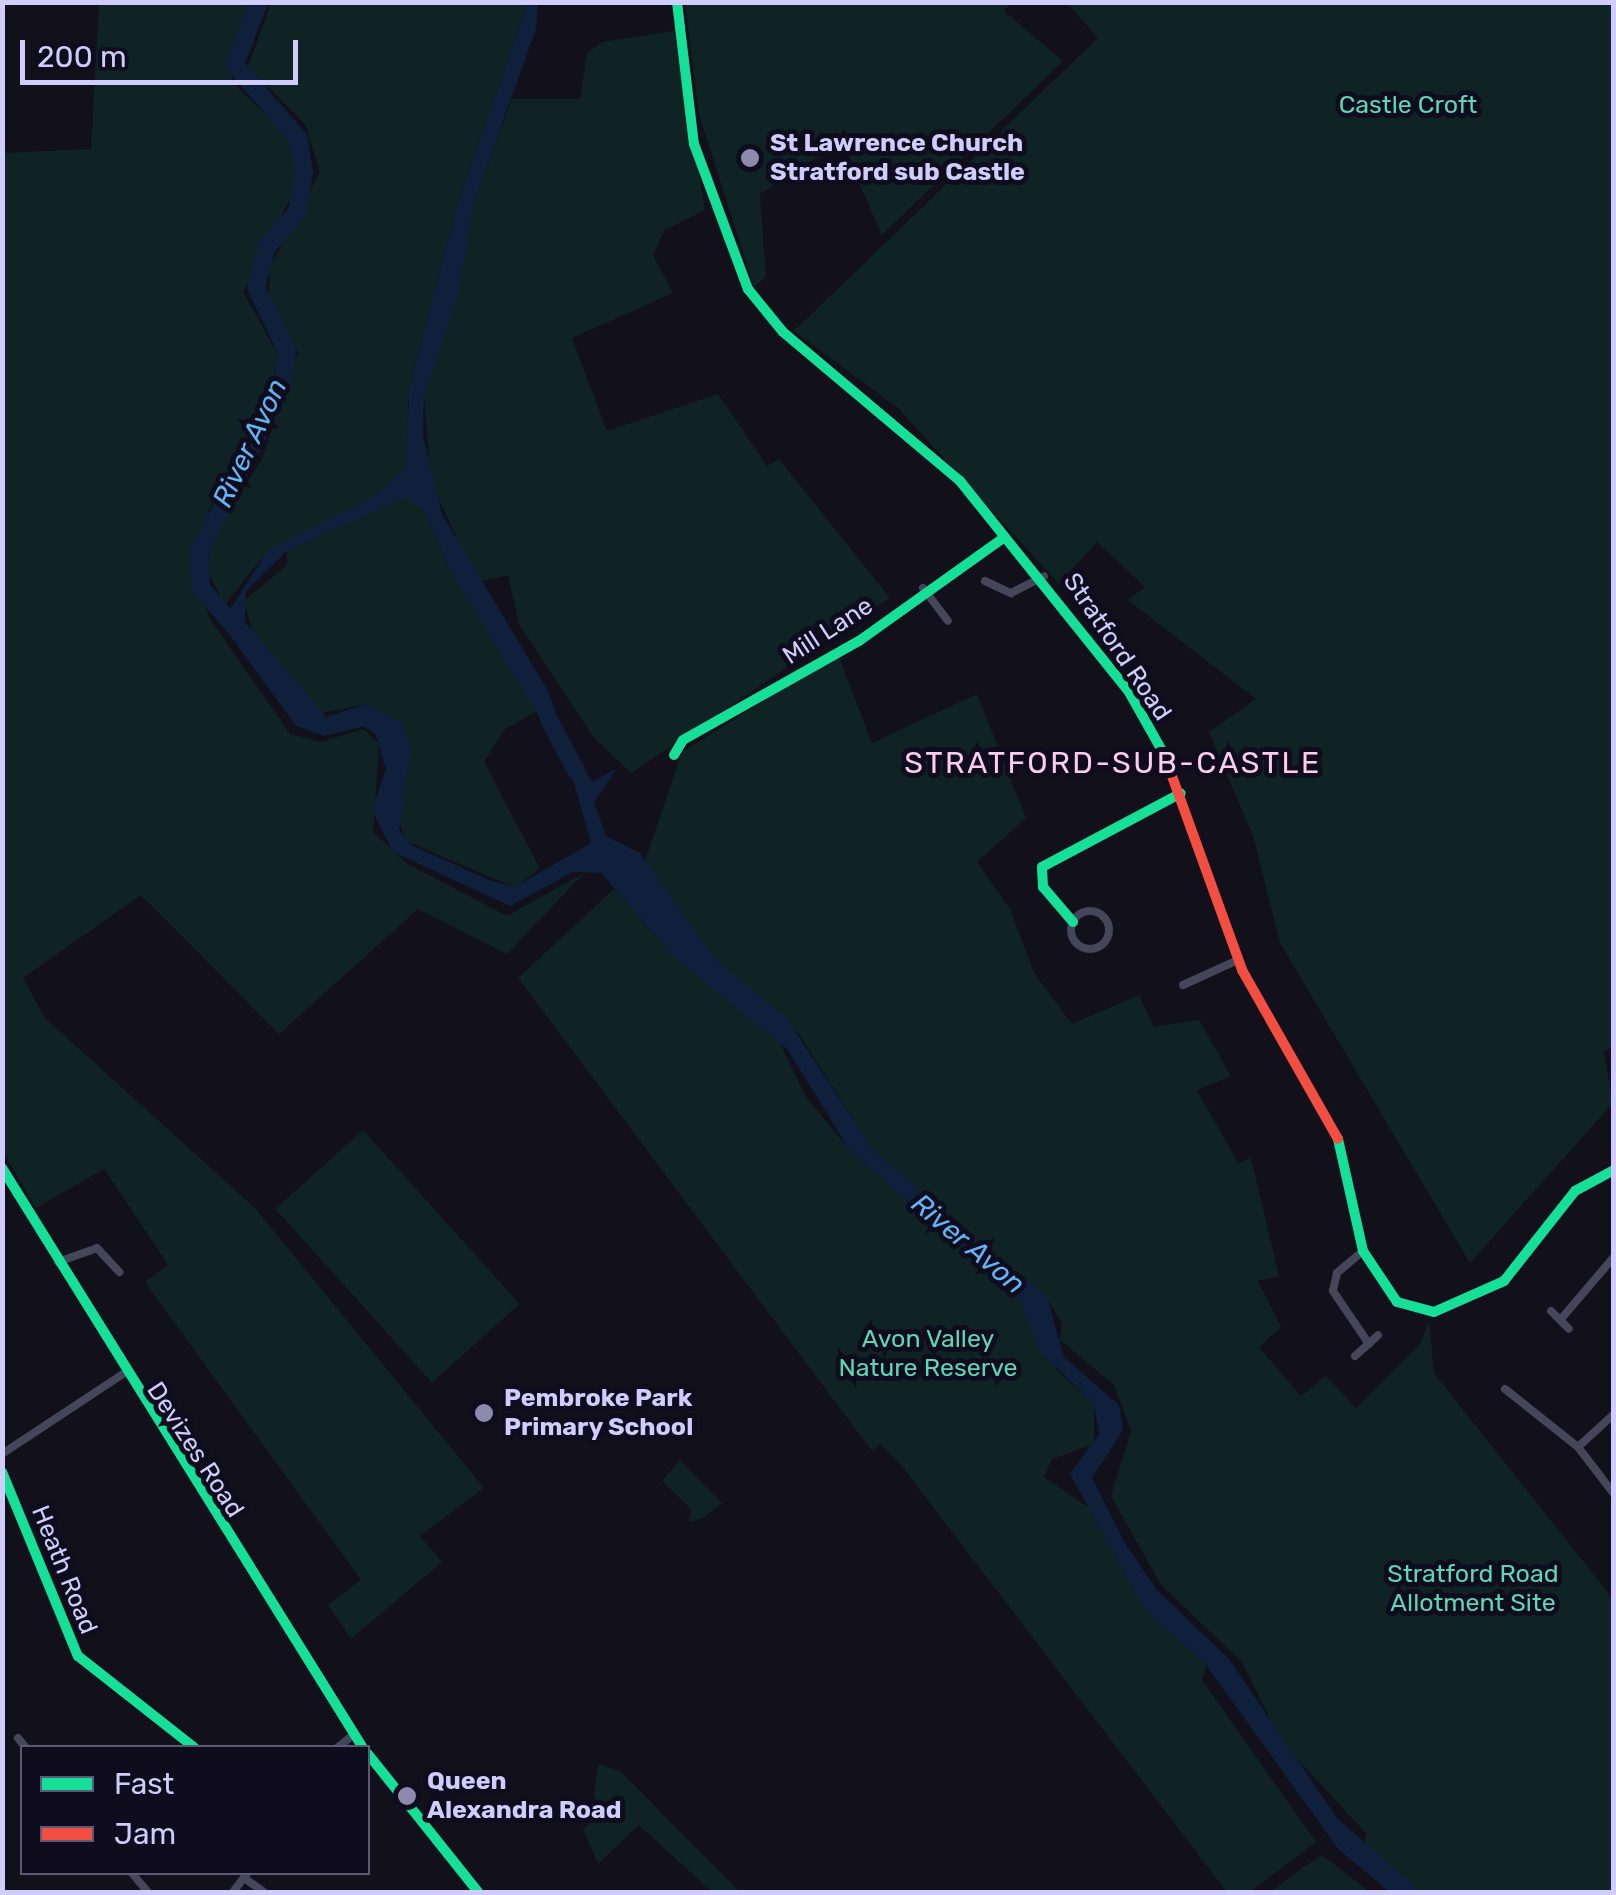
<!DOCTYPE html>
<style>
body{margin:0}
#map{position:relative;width:1616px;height:1895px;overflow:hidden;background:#12101a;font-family:Rubik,sans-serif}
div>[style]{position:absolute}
.green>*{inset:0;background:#102324;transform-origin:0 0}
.water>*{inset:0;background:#0e203c}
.river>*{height:18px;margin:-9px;padding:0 9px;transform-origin:9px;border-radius:9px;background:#0e203c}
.street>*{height:8px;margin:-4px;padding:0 4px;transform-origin:4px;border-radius:4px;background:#46465a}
.street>.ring{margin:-4px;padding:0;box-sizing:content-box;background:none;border:8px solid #46465a;border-radius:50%}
.fast>*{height:10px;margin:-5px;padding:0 5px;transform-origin:5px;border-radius:5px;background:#16e098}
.jam>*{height:10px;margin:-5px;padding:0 5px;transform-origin:5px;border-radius:5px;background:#f24e42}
.dots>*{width:28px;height:28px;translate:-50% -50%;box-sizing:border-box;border:5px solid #0f0d1d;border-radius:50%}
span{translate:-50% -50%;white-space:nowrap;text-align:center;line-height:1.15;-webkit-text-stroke:10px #0f0d1d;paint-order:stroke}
.park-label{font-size:25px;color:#5ed6b5}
.poi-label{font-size:25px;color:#d0ccfc;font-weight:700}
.left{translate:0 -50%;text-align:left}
.street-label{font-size:25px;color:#d0ccfc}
.water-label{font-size:28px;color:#61b4f5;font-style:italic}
.quarter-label{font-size:30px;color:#fcceec;letter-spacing:2.5px}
.frame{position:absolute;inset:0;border:5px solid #d0ccfc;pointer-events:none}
.legend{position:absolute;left:20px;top:1745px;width:350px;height:130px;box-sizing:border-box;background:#0f0d1d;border:2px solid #5c5976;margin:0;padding:12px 18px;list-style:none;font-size:30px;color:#d0ccfc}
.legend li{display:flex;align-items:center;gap:20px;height:50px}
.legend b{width:50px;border:2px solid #5c5976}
.scale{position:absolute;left:20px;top:40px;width:278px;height:45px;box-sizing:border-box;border:5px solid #d0ccfc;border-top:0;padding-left:12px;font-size:30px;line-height:35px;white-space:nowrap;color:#d0ccfc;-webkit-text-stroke:8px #0f0d1d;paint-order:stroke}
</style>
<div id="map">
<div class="green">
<i style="clip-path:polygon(99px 3px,249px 3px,230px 61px,233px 83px,296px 144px,295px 189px,243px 292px,279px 356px,267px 400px,208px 511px,193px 574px,210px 619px,290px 734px,321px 742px,363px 729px,379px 744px,373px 832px,406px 863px,507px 916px,584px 873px,507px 954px,418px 909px,279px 1034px,141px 895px,23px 978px,44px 1017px,255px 1208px,484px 1488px,420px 1536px,442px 1562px,351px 1639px,328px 1605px,361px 1580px,145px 1282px,168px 1265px,104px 1169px,36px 1208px,3px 1152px,3px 153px,91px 149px)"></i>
<i style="clip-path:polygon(271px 3px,528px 3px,459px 199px,409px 390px,406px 467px,372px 498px,268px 550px,225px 605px,208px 572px,211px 542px,262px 459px,298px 352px,268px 311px,270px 267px,320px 172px,305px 124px,248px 67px)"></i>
<i style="clip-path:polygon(685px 3px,1010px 3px,1004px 11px,1063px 61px,882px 235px,841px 142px,760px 194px,766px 277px,754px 287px,699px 114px)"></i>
<i style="clip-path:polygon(1067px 3px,1613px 3px,1614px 1046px,1604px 1052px,1613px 1103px,1470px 1263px,1280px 943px,1253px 836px,1209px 732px,1256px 699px,1128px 600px,1145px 587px,1097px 542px,1059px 584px,898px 408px,794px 331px,1098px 38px)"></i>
<i style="clip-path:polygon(674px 31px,705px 210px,665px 230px,653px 255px,673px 293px,572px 338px,607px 431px,718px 394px,767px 466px,779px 459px,890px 598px,631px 773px,594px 738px,519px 624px,508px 575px,478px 582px,431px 483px,424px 394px,474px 202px,512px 99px,580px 99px,587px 53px,602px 42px)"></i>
<i style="clip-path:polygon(406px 496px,427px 515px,451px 572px,538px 710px,504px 730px,484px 762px,540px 868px,515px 887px,408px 842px,395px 816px,408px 773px,367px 704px,322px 713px,253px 634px,244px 601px,287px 565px,287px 551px)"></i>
<i style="clip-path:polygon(838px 655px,872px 743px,977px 694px,1026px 818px,977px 862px,1010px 909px,1034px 973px,1072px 1024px,1139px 995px,1154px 1027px,1199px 1020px,1231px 1076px,1197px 1090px,1238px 1163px,1251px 1158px,1279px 1276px,1258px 1281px,1281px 1327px,1259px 1347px,1301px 1396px,1326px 1376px,1356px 1408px,1421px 1343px,1429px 1320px,1434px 1373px,1613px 1599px,1613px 1892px,1421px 1892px,1364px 1845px,1366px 1833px,1282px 1743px,1242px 1662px,1161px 1585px,1111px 1496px,1131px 1431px,1114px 1385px,1060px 1340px,1062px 1323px,1046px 1297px,873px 1150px,799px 1034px,714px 958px,644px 864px,682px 752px)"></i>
<i style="clip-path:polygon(614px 889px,672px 955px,779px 1041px,806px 1097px,848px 1148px,1022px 1302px,1058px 1371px,1094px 1404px,1094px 1444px,1052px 1459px,1044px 1477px,1088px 1507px,1145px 1610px,1206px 1665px,1202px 1680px,1316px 1842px,1250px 1892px,1227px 1892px,901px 1465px,880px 1444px,872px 1451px,518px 978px)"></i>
<i style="left:363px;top:1130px;width:234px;height:118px;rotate:48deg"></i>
<i style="clip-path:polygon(680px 1460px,722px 1503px,704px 1518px,689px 1522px,691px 1509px,662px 1481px)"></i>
<i style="clip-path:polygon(598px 1764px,620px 1771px,740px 1892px,712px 1892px,639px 1825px,598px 1864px,583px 1829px,605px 1812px,594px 1796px)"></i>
<i style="clip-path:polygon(1322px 1855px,1370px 1892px,1271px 1892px,1302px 1868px)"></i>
</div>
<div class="water">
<i style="clip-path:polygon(528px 3px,538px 3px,536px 29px,474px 202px,457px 298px,424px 394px,423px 436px,442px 514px,548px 691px,564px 738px,543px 723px,451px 572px,427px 515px,406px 497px,287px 551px,246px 591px,245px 622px,326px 717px,366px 704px,402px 723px,411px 751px,399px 830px,413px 846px,489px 880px,515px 887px,591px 843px,566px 754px,574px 750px,592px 782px,617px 768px,594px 803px,606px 836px,640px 853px,714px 958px,788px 1020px,873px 1150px,1047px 1297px,1064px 1357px,1119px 1405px,1123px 1430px,1092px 1478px,1125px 1543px,1156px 1589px,1229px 1659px,1337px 1818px,1421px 1892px,1390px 1892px,1339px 1850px,1206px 1665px,1145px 1610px,1070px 1474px,1099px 1434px,1094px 1404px,1038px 1349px,1022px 1302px,848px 1148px,788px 1050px,672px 955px,601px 873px,573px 872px,510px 906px,393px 852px,372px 810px,386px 769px,376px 735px,364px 726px,325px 736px,296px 726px,221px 623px,268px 550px,372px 498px,406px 467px,409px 390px,459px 199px)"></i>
</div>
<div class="river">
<i style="left:237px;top:630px;width:55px;rotate:-130.6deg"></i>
<i style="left:201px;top:588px;width:38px;rotate:-92deg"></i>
<i style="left:200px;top:550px;width:182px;rotate:-63.2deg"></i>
<i style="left:282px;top:388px;width:37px;rotate:-82deg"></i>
<i style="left:287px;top:351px;width:70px;rotate:-116.2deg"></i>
<i style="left:256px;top:288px;width:42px;rotate:-75deg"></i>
<i style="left:267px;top:247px;width:46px;rotate:-49.4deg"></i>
<i style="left:297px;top:212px;width:41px;rotate:-80.1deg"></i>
<i style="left:304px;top:172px;width:33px;rotate:-99deg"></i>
<i style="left:299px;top:139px;width:98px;rotate:-130.9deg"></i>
<i style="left:235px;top:65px;width:67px;rotate:-69.1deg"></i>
<i style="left:549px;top:720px;width:59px;rotate:61.7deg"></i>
</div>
<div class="street">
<i style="left:985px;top:581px;width:29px;rotate:25deg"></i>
<i style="left:1011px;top:593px;width:37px;rotate:-27deg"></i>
<i style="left:923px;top:588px;width:41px;rotate:52.9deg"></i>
<i class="ring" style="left:1071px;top:911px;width:30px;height:30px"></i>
<i style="left:1183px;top:985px;width:60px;rotate:-24.4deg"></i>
<i style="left:1363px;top:1251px;width:34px;rotate:140deg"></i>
<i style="left:1337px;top:1273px;width:18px;rotate:103deg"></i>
<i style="left:1333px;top:1291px;width:64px;rotate:55.8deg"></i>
<i style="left:58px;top:1262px;width:41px;rotate:-19.7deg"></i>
<i style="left:97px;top:1248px;width:33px;rotate:47deg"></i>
<i style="left:1551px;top:1311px;width:25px;rotate:45deg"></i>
<i style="left:1561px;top:1319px;width:82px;rotate:-49.5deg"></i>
<i style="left:1355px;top:1356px;width:31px;rotate:-42deg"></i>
<i style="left:1505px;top:1389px;width:93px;rotate:38.5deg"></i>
<i style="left:1578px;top:1447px;width:59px;rotate:52.5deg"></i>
<i style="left:1578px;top:1447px;width:49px;rotate:-42.5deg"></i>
<i style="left:2px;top:1454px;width:145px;rotate:-33.5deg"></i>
<i style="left:18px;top:1738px;width:13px;rotate:51deg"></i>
<i style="left:337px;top:1748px;width:22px;rotate:-39deg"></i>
<i style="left:131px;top:1872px;width:26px;rotate:50deg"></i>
<i style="left:244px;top:1878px;width:24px;rotate:35deg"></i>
<i style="left:233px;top:1892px;width:25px;rotate:-53deg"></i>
</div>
<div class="fast">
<i style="left:677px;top:2px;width:143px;rotate:83.2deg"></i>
<i style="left:694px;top:144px;width:155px;rotate:69.6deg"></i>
<i style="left:748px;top:289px;width:55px;rotate:50.9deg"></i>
<i style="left:783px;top:332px;width:231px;rotate:40.1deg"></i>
<i style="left:960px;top:481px;width:270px;rotate:51.3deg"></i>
<i style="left:1129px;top:692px;width:71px;rotate:60.6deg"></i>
<i style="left:674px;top:755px;width:17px;rotate:-59deg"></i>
<i style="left:683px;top:740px;width:202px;rotate:-29.4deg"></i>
<i style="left:859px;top:641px;width:179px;rotate:-35.5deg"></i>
<i style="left:1073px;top:922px;width:46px;rotate:-130.6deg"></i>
<i style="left:1043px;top:887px;width:20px;rotate:-93deg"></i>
<i style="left:1042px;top:867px;width:157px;rotate:-28deg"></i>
<i style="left:1338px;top:1139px;width:115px;rotate:77.4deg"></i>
<i style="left:1363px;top:1251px;width:61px;rotate:56.3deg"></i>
<i style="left:1397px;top:1302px;width:38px;rotate:15deg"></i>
<i style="left:1434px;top:1312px;width:77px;rotate:-23.9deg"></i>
<i style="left:1504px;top:1281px;width:115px;rotate:-51.7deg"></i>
<i style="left:1575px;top:1191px;width:44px;rotate:-28.3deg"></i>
<i style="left:2px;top:1168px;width:683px;rotate:58.1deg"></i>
<i style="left:2px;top:1472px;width:199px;rotate:67.6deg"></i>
<i style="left:78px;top:1656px;width:149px;rotate:38.2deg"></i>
<i style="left:368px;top:1754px;width:176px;rotate:51.4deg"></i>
</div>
<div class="jam">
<i style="left:1164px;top:754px;width:230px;rotate:70.1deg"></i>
<i style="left:1242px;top:970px;width:194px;rotate:60.4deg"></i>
</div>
<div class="dots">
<i style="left:750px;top:158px;background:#8e8aad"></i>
<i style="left:484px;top:1413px;background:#8e8aad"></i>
<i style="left:407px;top:1796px;background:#8e8aad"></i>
</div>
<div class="park-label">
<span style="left:1408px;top:105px">Castle Croft</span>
<span style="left:928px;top:1354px">Avon Valley<br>Nature Reserve</span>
<span style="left:1473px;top:1589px">Stratford Road<br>Allotment Site</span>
</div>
<div class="poi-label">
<span class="left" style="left:770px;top:158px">St Lawrence Church<br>Stratford sub Castle</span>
<span class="left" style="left:504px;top:1413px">Pembroke Park<br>Primary School</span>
<span class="left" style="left:427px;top:1796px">Queen<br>Alexandra Road</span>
</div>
<div class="street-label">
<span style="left:828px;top:631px;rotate:-33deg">Mill Lane</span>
<span style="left:1117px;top:647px;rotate:56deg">Stratford Road</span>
<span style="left:195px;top:1450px;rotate:57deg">Devizes Road</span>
<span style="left:64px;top:1570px;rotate:68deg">Heath Road</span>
</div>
<div class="water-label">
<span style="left:250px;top:443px;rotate:-65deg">River Avon</span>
<span style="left:968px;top:1244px;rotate:40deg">River Avon</span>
</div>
<div class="quarter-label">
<span style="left:1113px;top:763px">STRATFORD-SUB-CASTLE</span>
</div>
<div class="frame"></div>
<ul class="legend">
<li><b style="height:12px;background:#16e098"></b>Fast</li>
<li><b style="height:12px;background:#f24e42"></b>Jam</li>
</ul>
<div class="scale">200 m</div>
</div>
